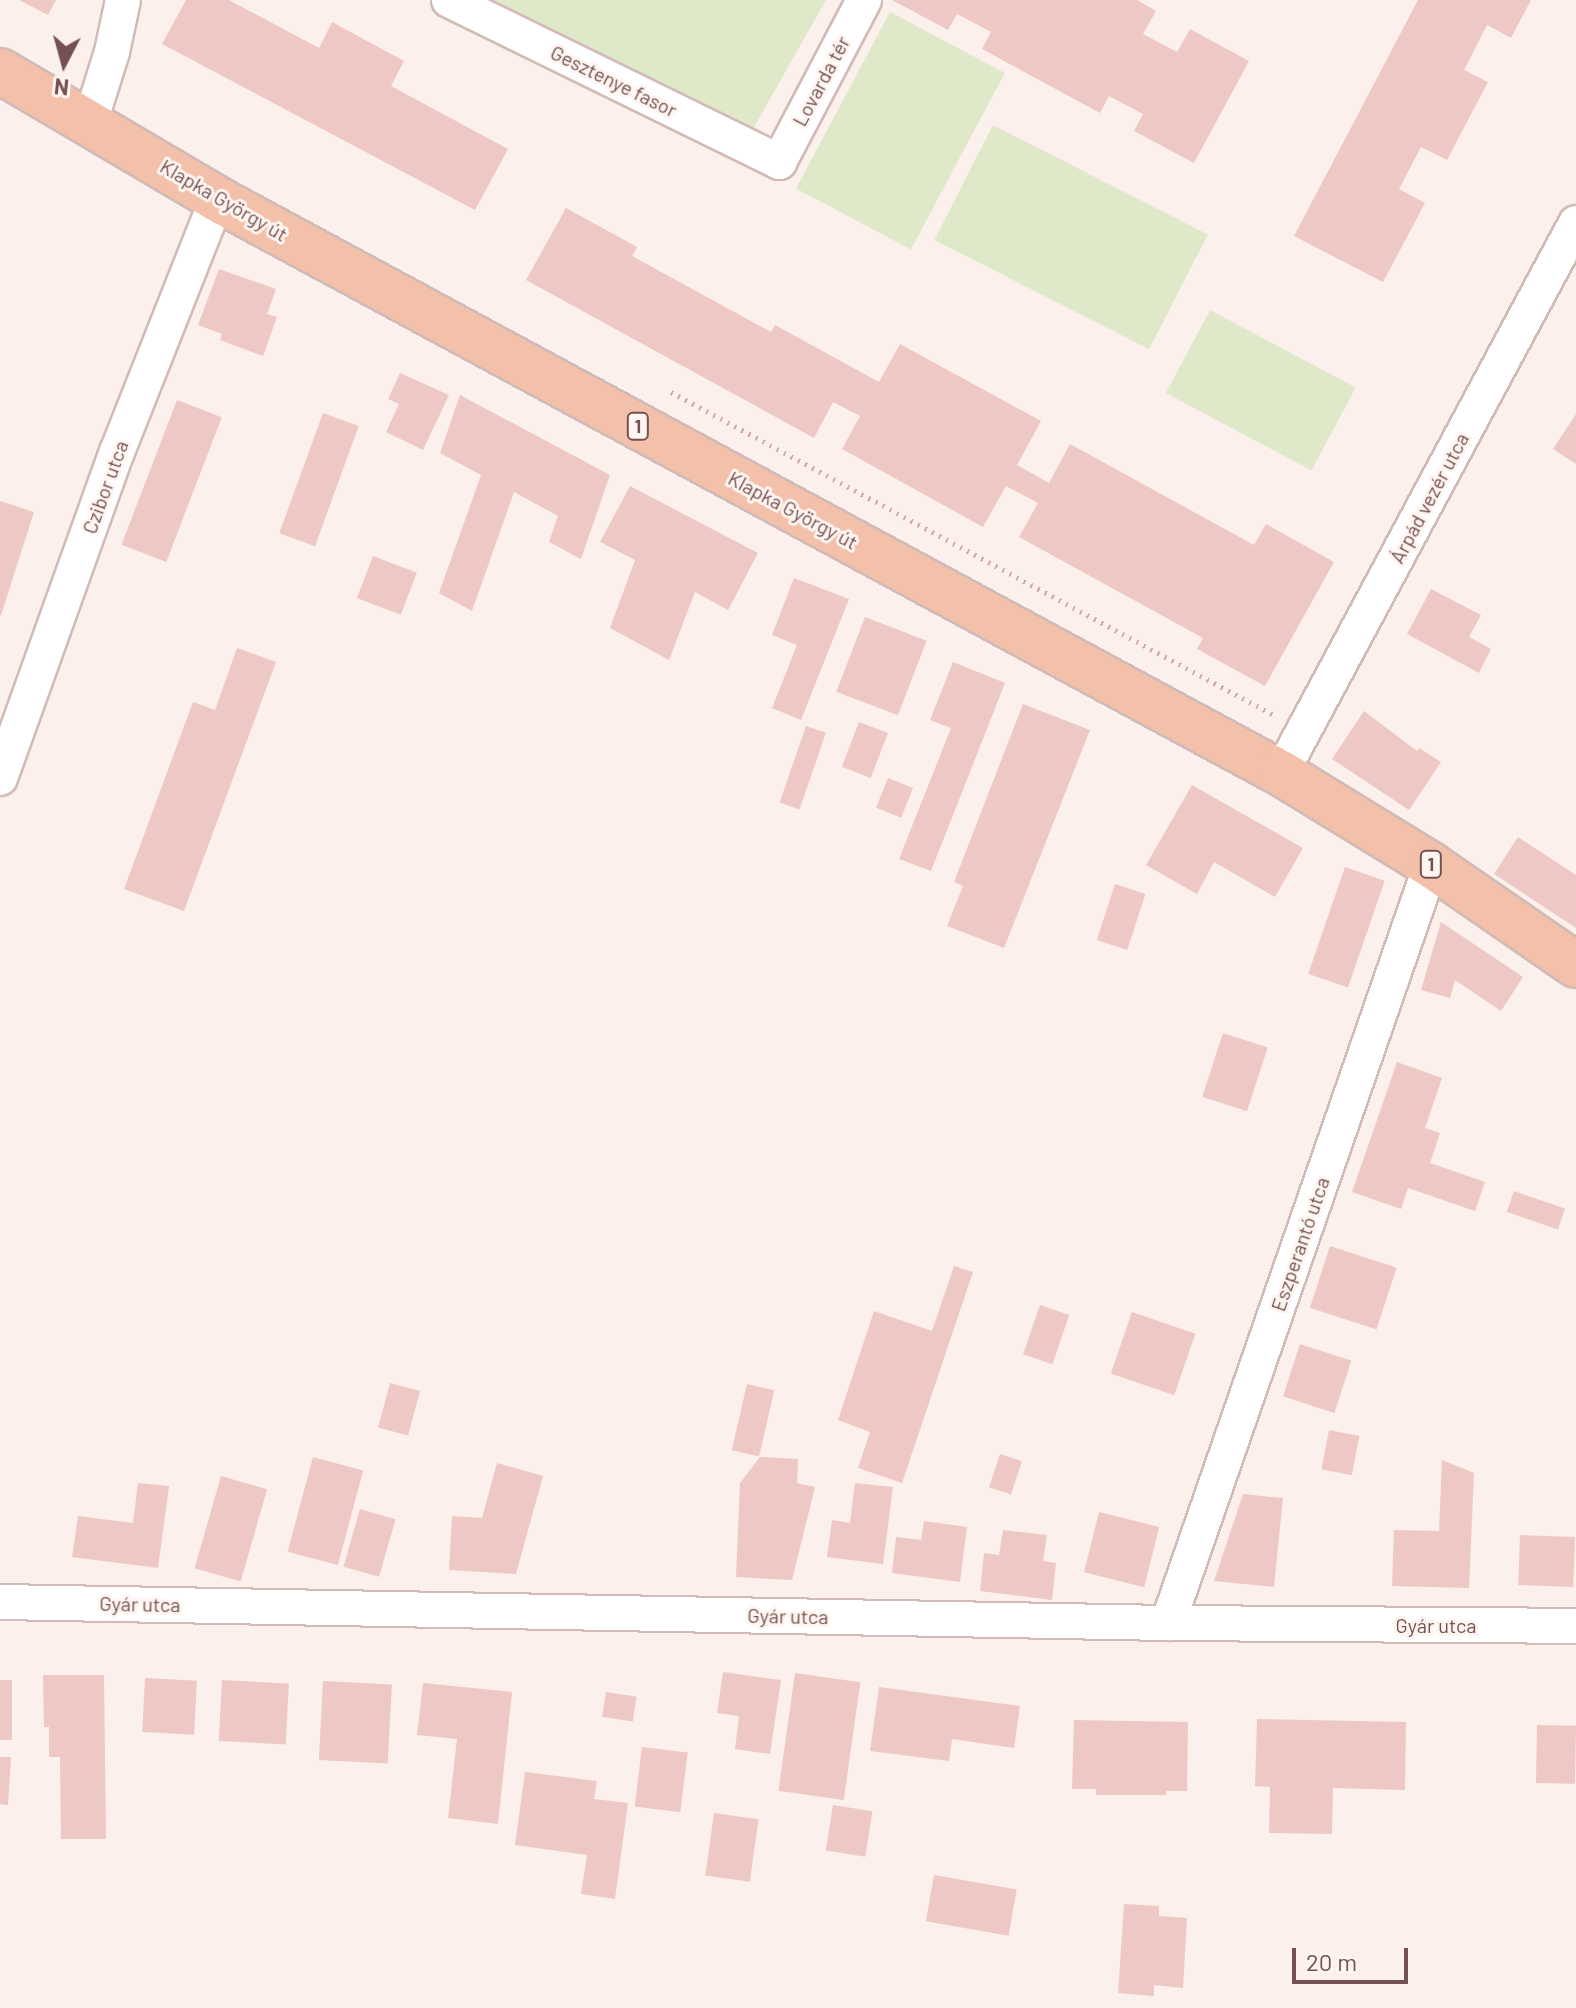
<!DOCTYPE html>
<meta charset="utf-8">
<style>
body{margin:0}
#map{position:relative;width:1576px;height:2008px;overflow:hidden;background:#fbf0eb;font-family:Barlow,sans-serif}
div>[style]{position:absolute}
.green>*{inset:0;background:#e0e8ca;transform-origin:0 0}
.building>*{inset:0;background:#eec8c5;transform-origin:0 0}
.path>*{height:5px;margin-top:-2.5px;transform-origin:0;background:repeating-linear-gradient(90deg,#d3aaa8 0 2px,transparent 0 8px)}
.roads{filter:drop-shadow(2px 0 #d2bab6) drop-shadow(-2px 0 #d2bab6) drop-shadow(0 2px #d2bab6) drop-shadow(0 -2px #d2bab6)}
.minor>*{height:34px;margin:-17px;padding:0 17px;transform-origin:17px;border-radius:17px;background:#fff}
.primary>*{height:44px;margin:-22px;padding:0 22px;transform-origin:22px;border-radius:22px;background:#f3c0aa}
span{translate:-50% -50%;white-space:nowrap;text-align:center;line-height:1.15;-webkit-text-stroke:6px #fef5f1;paint-order:stroke}
.shield-label span{padding:2px 6px;background:#fef5f1;border:2px solid;border-radius:6px;-webkit-text-stroke-width:0}
.shield-label{font-size:18px;color:#745150;font-weight:700}
.street-label{font-size:20px;color:#745150}
.north{position:absolute;left:24px;top:24px;width:80px;height:80px;-webkit-text-stroke:6px #fef5f1;paint-order:stroke;rotate:186deg;font-size:22px;font-weight:700;line-height:32px;text-align:center;color:#745150}
.north::after{content:'';display:block;margin:auto;width:28px;height:36px;background:#745150;clip-path:polygon(50% 0,100% 100%,50% 72%,0 100%)}
.scale{position:absolute;left:1292px;top:1948px;width:116px;height:36px;box-sizing:border-box;border:4px solid #745150;border-top:0;padding-left:10px;font-size:24px;line-height:28px;white-space:nowrap;color:#745150;-webkit-text-stroke:6px #fef5f1;paint-order:stroke}
</style>
<div id="map">
<div class="green">
<i style="clip-path:polygon(494px 0,826px 0,753px 129px)"></i>
<i style="left:890px;top:12px;width:130px;height:200px;rotate:28deg"></i>
<i style="left:993px;top:125px;width:241px;height:129px;rotate:27deg"></i>
<i style="left:1210px;top:310px;width:165px;height:94px;rotate:28deg"></i>
</div>
<div class="building">
<i style="clip-path:polygon(19px 0,56px 0,48px 15px)"></i>
<i style="clip-path:polygon(186px 0,229px 0,319px 48px,332px 22px,404px 61px,391px 86px,508px 149px,475px 210px,162px 44px)"></i>
<i style="clip-path:polygon(892px 0,1137px 0,1156px 11px,1143px 34px,1177px 52px,1190px 29px,1249px 61px,1194px 163px,1134px 131px,1143px 114px,1109px 96px,1100px 113px,982px 49px,991px 32px,957px 14px,948px 30px)"></i>
<i style="clip-path:polygon(1418px 0,1531px 0,1511px 38px,1487px 25px,1464px 70px,1488px 82px,1447px 160px,1421px 147px,1399px 189px,1425px 203px,1383px 282px,1294px 236px)"></i>
<i style="clip-path:polygon(566px 208px,637px 247px,632px 256px,771px 332px,775px 325px,879px 382px,900px 344px,1041px 421px,1017px 465px,1049px 483px,1070px 444px,1254px 545px,1266px 524px,1334px 562px,1265px 686px,1197px 649px,1203px 638px,1019px 537px,1038px 503px,1006px 486px,983px 527px,842px 449px,860px 416px,833px 402px,814px 438px,526px 280px)"></i>
<i style="clip-path:polygon(219px 269px,276px 289px,267px 314px,277px 317px,263px 356px,220px 340px,222px 334px,198px 325px)"></i>
<i style="clip-path:polygon(400px 373px,449px 395px,423px 450px,386px 432px,399px 404px,388px 399px)"></i>
<i style="clip-path:polygon(460px 395px,610px 475px,581px 559px,549px 542px,558px 516px,514px 492px,472px 611px,439px 593px,481px 475px,440px 453px)"></i>
<i style="left:177px;top:400px;width:48px;height:155px;rotate:21deg"></i>
<i style="left:323px;top:413px;width:38px;height:128px;rotate:20deg"></i>
<i style="clip-path:polygon(1576px 414px,1576px 464px,1553px 449px)"></i>
<i style="clip-path:polygon(630px 486px,758px 553px,728px 610px,695px 592px,669px 660px,610px 628px,635px 560px,600px 542px)"></i>
<i style="clip-path:polygon(0 501px,34px 512px,1px 615px,0 615px)"></i>
<i style="left:373px;top:556px;width:47px;height:45px;rotate:21deg"></i>
<i style="clip-path:polygon(794px 578px,849px 599px,801px 720px,772px 708px,797px 645px,772px 635px)"></i>
<i style="clip-path:polygon(1431px 589px,1481px 615px,1469px 637px,1491px 649px,1479px 673px,1407px 634px)"></i>
<i style="left:865px;top:617px;width:66px;height:80px;rotate:21deg"></i>
<i style="clip-path:polygon(237px 648px,276px 662px,184px 911px,124px 889px,193px 702px,215px 710px)"></i>
<i style="clip-path:polygon(953px 662px,1005px 683px,931px 871px,899px 859px,951px 728px,930px 720px)"></i>
<i style="clip-path:polygon(1023px 704px,1090px 730px,1004px 948px,947px 926px,963px 886px,954px 882px)"></i>
<i style="clip-path:polygon(1364px 711px,1417px 751px,1419px 748px,1441px 762px,1409px 810px,1332px 759px)"></i>
<i style="left:859px;top:722px;width:31px;height:48px;rotate:21deg"></i>
<i style="left:806px;top:726px;width:21px;height:81px;rotate:19deg"></i>
<i style="left:888px;top:778px;width:27px;height:32px;rotate:22deg"></i>
<i style="clip-path:polygon(1192px 785px,1303px 848px,1275px 897px,1214px 862px,1197px 894px,1146px 865px)"></i>
<i style="clip-path:polygon(1518px 837px,1576px 875px,1576px 928px,1494px 874px)"></i>
<i style="left:1345px;top:867px;width:42px;height:113px;rotate:19deg"></i>
<i style="left:1115px;top:884px;width:32px;height:59px;rotate:18deg"></i>
<i style="clip-path:polygon(1441px 922px,1523px 977px,1501px 1011px,1455px 980px,1450px 998px,1421px 990px)"></i>
<i style="left:1223px;top:1033px;width:47px;height:67px;rotate:18deg"></i>
<i style="clip-path:polygon(1397px 1062px,1442px 1078px,1425px 1128px,1440px 1133px,1430px 1163px,1485px 1182px,1475px 1211px,1408px 1188px,1401px 1209px,1352px 1192px)"></i>
<i style="left:1514px;top:1191px;width:54px;height:22px;rotate:19deg"></i>
<i style="left:1330px;top:1246px;width:70px;height:65px;rotate:18deg"></i>
<i style="clip-path:polygon(954px 1266px,973px 1272px,902px 1483px,858px 1468px,870px 1432px,838px 1420px,874px 1311px,932px 1331px)"></i>
<i style="left:1040px;top:1305px;width:31px;height:52px;rotate:19deg"></i>
<i style="left:1132px;top:1312px;width:67px;height:65px;rotate:19deg"></i>
<i style="left:1300px;top:1344px;width:54px;height:55px;rotate:18deg"></i>
<i style="left:390px;top:1383px;width:31px;height:46px;rotate:15deg"></i>
<i style="left:747px;top:1384px;width:28px;height:68px;rotate:13deg"></i>
<i style="left:1329px;top:1430px;width:31px;height:40px;rotate:11deg"></i>
<i style="left:1000px;top:1454px;width:23px;height:35px;rotate:18deg"></i>
<i style="left:313px;top:1457px;width:52px;height:98px;rotate:15deg"></i>
<i style="clip-path:polygon(760px 1457px,798px 1459px,797px 1483px,815px 1487px,792px 1580px,736px 1577px,740px 1483px)"></i>
<i style="clip-path:polygon(1442px 1460px,1474px 1473px,1469px 1588px,1392px 1586px,1394px 1530px,1439px 1531px)"></i>
<i style="clip-path:polygon(497px 1463px,543px 1476px,516px 1574px,449px 1570px,452px 1516px,482px 1518px)"></i>
<i style="left:221px;top:1476px;width:48px;height:96px;rotate:16deg"></i>
<i style="clip-path:polygon(138px 1483px,169px 1486px,158px 1568px,72px 1557px,78px 1516px,133px 1523px)"></i>
<i style="clip-path:polygon(855px 1483px,893px 1487px,883px 1564px,827px 1557px,832px 1520px,850px 1523px)"></i>
<i style="clip-path:polygon(1243px 1494px,1283px 1498px,1274px 1587px,1214px 1581px)"></i>
<i style="left:360px;top:1509px;width:37px;height:60px;rotate:16deg"></i>
<i style="left:1099px;top:1512px;width:62px;height:62px;rotate:14deg"></i>
<i style="clip-path:polygon(924px 1521px,967px 1527px,960px 1582px,892px 1573px,896px 1537px,921px 1540px)"></i>
<i style="clip-path:polygon(1003px 1530px,1047px 1535px,1043px 1561px,1056px 1563px,1052px 1600px,980px 1591px,984px 1553px,999px 1555px)"></i>
<i style="left:1520px;top:1535px;width:55px;height:50px;rotate:2deg"></i>
<i style="clip-path:polygon(723px 1672px,781px 1680px,770px 1754px,735px 1749px,739px 1716px,717px 1713px)"></i>
<i style="left:795px;top:1673px;width:66px;height:119px;rotate:8deg"></i>
<i style="clip-path:polygon(43px 1675px,104px 1675px,106px 1839px,61px 1839px,60px 1757px,49px 1757px,49px 1727px,44px 1727px)"></i>
<i style="left:145px;top:1678px;width:52px;height:54px;rotate:3deg"></i>
<i style="left:0;top:1680px;width:12px;height:60px"></i>
<i style="left:222px;top:1680px;width:67px;height:61px;rotate:3deg"></i>
<i style="left:323px;top:1681px;width:69px;height:79px;rotate:3deg"></i>
<i style="clip-path:polygon(423px 1683px,512px 1692px,498px 1824px,448px 1818px,457px 1739px,417px 1735px)"></i>
<i style="clip-path:polygon(879px 1687px,1020px 1706px,1014px 1748px,952px 1739px,949px 1761px,870px 1751px)"></i>
<i style="left:606px;top:1692px;width:31px;height:25px;rotate:9deg"></i>
<i style="clip-path:polygon(1257px 1719px,1406px 1722px,1405px 1790px,1333px 1788px,1332px 1834px,1269px 1833px,1270px 1787px,1255px 1786px)"></i>
<i style="clip-path:polygon(1074px 1720px,1188px 1722px,1187px 1791px,1166px 1791px,1166px 1795px,1096px 1795px,1096px 1789px,1072px 1789px)"></i>
<i style="left:1537px;top:1725px;width:39px;height:58px;rotate:1deg"></i>
<i style="left:642px;top:1747px;width:46px;height:60px;rotate:7deg"></i>
<i style="clip-path:polygon(0 1757px,11px 1757px,8px 1805px,0 1804px)"></i>
<i style="clip-path:polygon(525px 1772px,597px 1781px,594px 1799px,628px 1803px,615px 1899px,581px 1894px,587px 1855px,515px 1845px)"></i>
<i style="left:833px;top:1805px;width:40px;height:46px;rotate:9deg"></i>
<i style="left:714px;top:1813px;width:45px;height:63px;rotate:8deg"></i>
<i style="left:934px;top:1875px;width:84px;height:47px;rotate:10deg"></i>
<i style="clip-path:polygon(1124px 1904px,1159px 1906px,1159px 1916px,1187px 1918px,1183px 1988px,1154px 1985px,1154px 1996px,1118px 1993px)"></i>
</div>
<div class="path">
<i style="left:671px;top:392px;width:682px;rotate:28.18deg"></i>
</div>
<div class="roads">
<div class="minor">
<i style="left:449px;top:0;width:368px;rotate:26.1deg"></i>
<i style="left:779px;top:162px;width:183px;rotate:-62.3deg"></i>
<i style="left:90px;top:122px;width:73px;rotate:-72.6deg"></i>
<i style="left:112px;top:52px;width:53px;rotate:-78.1deg"></i>
<i style="left:1281px;top:773px;width:624px;rotate:-61.79deg"></i>
<i style="left:0;top:778px;width:346px;rotate:-70.3deg"></i>
<i style="left:117px;top:452px;width:272px;rotate:-68.4deg"></i>
<i style="left:0;top:1602px;width:1168px;rotate:1.03deg"></i>
<i style="left:1168px;top:1623px;width:408px;rotate:0.4deg"></i>
<i style="left:1168px;top:1623px;width:802px;rotate:-70.86deg"></i>
</div>
<div class="primary">
<i style="left:0;top:71px;width:252px;rotate:30.5deg"></i>
<i style="left:217px;top:199px;width:1209px;rotate:28.35deg"></i>
<i style="left:1281px;top:773px;width:176px;rotate:31.5deg"></i>
<i style="left:1431px;top:865px;width:176px;rotate:34.6deg"></i>
</div>
</div>
<div class="shield-label">
<span style="left:638px;top:426px">1</span>
<span style="left:1431px;top:864px">1</span>
</div>
<div class="street-label">
<span style="left:614px;top:81px;rotate:26deg">Gesztenye fasor</span>
<span style="left:821px;top:81px;rotate:-62deg">Lovarda tér</span>
<span style="left:224px;top:200px;rotate:30deg">Klapka György út</span>
<span style="left:105px;top:487px;rotate:-70deg">Czibor utca</span>
<span style="left:1429px;top:498px;rotate:-62deg">Árpád vezér utca</span>
<span style="left:793px;top:510px;rotate:28deg">Klapka György út</span>
<span style="left:1300px;top:1244px;rotate:-71deg">Eszperantó utca</span>
<span style="left:140px;top:1604px;rotate:1deg">Gyár utca</span>
<span style="left:788px;top:1616px;rotate:1deg">Gyár utca</span>
<span style="left:1436px;top:1625px">Gyár utca</span>
</div>
<div class="north">N</div>
<div class="scale">20 m</div>
</div>
